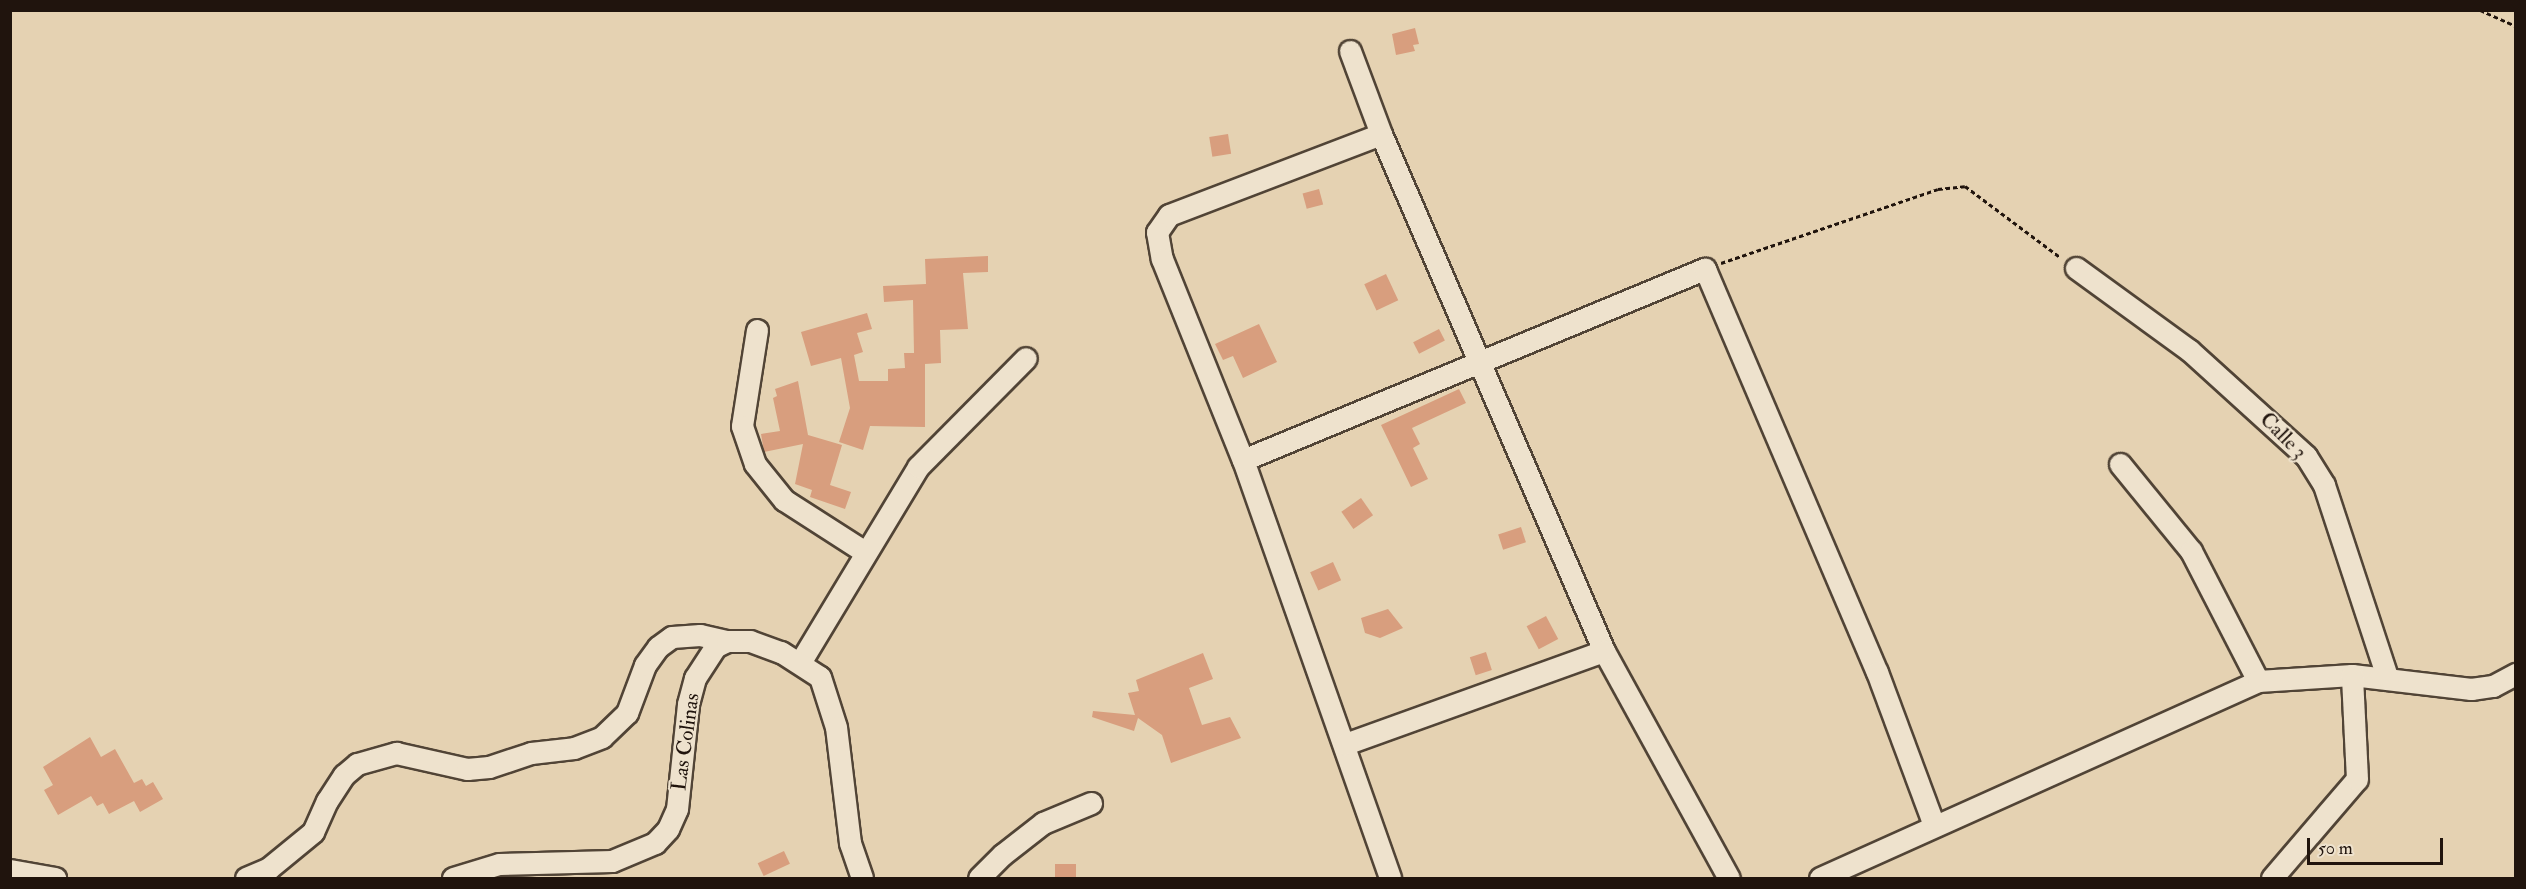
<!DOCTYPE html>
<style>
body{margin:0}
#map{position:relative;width:2526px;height:889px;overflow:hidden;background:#e5d2b2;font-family:"IM FELL Double Pica",serif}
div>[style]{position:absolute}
.building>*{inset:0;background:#d89e7e;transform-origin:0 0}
.path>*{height:3px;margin-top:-1.5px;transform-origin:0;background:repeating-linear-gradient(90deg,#20140d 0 4.5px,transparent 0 7.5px)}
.roads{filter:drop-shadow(2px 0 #514436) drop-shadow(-2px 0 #514436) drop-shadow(0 2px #514436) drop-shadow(0 -2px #514436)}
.minor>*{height:21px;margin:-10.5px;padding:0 10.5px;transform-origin:10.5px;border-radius:10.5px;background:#eee2cd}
span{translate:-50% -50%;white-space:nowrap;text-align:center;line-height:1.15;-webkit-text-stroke:4.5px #eee2cd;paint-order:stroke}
.street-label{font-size:21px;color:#20140d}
.frame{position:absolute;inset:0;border:12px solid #20140d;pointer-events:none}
.scale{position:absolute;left:2307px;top:838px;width:136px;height:27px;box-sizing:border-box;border:3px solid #20140d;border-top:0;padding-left:8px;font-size:18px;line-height:21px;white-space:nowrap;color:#20140d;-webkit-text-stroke:4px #eee2cd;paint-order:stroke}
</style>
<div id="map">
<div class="building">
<i style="clip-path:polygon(1415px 28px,1419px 44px,1413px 45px,1415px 51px,1396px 55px,1392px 34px)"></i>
<i style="left:1228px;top:134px;width:20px;height:19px;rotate:81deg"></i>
<i style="left:1319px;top:189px;width:16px;height:17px;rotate:75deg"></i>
<i style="clip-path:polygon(988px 256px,988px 272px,963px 273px,968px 329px,940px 330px,941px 363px,925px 364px,925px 427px,870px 426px,863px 450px,839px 442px,850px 408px,841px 358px,811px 366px,801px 332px,867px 313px,872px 329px,857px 333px,863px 352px,854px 355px,859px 381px,888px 381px,888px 369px,905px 368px,904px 353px,914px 353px,913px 300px,884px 302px,883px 286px,926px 284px,925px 259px)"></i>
<i style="left:1386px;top:274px;width:29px;height:24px;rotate:65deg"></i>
<i style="clip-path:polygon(1259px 324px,1277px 362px,1243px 378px,1233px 356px,1223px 360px,1215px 344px)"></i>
<i style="left:1439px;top:329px;width:13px;height:29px;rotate:63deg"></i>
<i style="clip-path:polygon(798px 381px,808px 435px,842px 445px,830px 485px,851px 492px,845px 509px,810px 497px,812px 490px,795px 484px,803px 444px,764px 452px,761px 434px,780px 431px,773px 398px,777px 396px,775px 389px)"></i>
<i style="clip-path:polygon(1459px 389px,1466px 403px,1412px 428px,1420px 444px,1413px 448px,1428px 479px,1411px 487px,1381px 425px)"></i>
<i style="left:1361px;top:498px;width:21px;height:24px;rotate:55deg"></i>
<i style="left:1521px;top:527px;width:16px;height:24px;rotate:72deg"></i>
<i style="left:1333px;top:562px;width:20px;height:25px;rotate:66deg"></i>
<i style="clip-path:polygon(1388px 609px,1403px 628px,1380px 638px,1365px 633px,1361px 618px)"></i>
<i style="left:1546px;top:616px;width:26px;height:22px;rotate:62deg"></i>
<i style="left:1486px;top:652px;width:19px;height:17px;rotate:72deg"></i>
<i style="clip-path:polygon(1203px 653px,1213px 679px,1189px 688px,1202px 725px,1230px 717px,1241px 738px,1171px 763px,1162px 735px,1138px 718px,1134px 731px,1092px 717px,1093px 711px,1135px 715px,1128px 693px,1139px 691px,1136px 680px)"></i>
<i style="clip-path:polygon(90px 737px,101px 757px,115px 749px,134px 783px,142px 779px,146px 786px,153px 782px,163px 799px,140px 812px,134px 801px,109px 814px,103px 803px,97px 806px,91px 796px,58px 815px,44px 790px,53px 785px,43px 767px)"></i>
<i style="left:784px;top:851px;width:14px;height:29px;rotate:65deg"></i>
<i style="left:1055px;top:864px;width:21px;height:15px"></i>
</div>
<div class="path">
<i style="left:2480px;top:10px;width:39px;rotate:24deg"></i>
<i style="left:1721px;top:263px;width:229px;rotate:-18.8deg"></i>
<i style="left:1938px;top:189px;width:27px;rotate:-6deg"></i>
<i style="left:1965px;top:186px;width:119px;rotate:36.8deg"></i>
</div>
<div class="roads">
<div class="minor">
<i style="left:1350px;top:51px;width:89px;rotate:69.5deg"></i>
<i style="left:1381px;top:134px;width:563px;rotate:66.67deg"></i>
<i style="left:1604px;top:651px;width:259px;rotate:61.2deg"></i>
<i style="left:1381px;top:134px;width:227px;rotate:159.1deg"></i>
<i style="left:1169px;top:215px;width:21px;rotate:125deg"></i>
<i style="left:1157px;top:232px;width:27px;rotate:80deg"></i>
<i style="left:1162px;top:259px;width:217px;rotate:68.1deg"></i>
<i style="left:1243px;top:460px;width:443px;rotate:70.6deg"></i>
<i style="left:2076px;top:268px;width:140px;rotate:36deg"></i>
<i style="left:2189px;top:350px;width:158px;rotate:42.2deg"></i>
<i style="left:2306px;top:456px;width:34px;rotate:58deg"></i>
<i style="left:2324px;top:485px;width:202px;rotate:71.8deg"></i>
<i style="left:757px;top:330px;width:97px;rotate:98.9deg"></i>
<i style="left:742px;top:426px;width:40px;rotate:71.1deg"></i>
<i style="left:755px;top:464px;width:46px;rotate:51.1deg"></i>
<i style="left:784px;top:500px;width:96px;rotate:32.7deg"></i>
<i style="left:1243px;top:460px;width:500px;rotate:-22.5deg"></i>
<i style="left:1705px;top:269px;width:438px;rotate:66.9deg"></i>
<i style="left:1877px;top:672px;width:163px;rotate:69.6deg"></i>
<i style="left:2120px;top:464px;width:112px;rotate:50.8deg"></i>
<i style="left:2191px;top:551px;width:146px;rotate:62.7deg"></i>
<i style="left:801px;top:661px;width:227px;rotate:-58.9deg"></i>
<i style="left:918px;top:467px;width:153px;rotate:-45.3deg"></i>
<i style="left:1345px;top:744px;width:275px;rotate:-19.8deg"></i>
<i style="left:10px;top:870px;width:46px;rotate:10.1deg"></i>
<i style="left:246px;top:878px;width:25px;rotate:-23deg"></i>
<i style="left:269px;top:868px;width:57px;rotate:-39.3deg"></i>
<i style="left:313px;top:832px;width:34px;rotate:-66deg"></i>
<i style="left:327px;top:801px;width:31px;rotate:-57deg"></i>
<i style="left:344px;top:775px;width:17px;rotate:-40deg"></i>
<i style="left:357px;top:764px;width:41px;rotate:-15.8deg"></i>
<i style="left:396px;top:753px;width:73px;rotate:12.7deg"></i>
<i style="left:467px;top:769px;width:22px;rotate:-5deg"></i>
<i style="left:489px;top:767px;width:44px;rotate:-18.4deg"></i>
<i style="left:531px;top:753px;width:43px;rotate:-6.6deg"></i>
<i style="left:574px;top:748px;width:30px;rotate:-21deg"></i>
<i style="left:602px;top:737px;width:35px;rotate:-44deg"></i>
<i style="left:627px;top:713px;width:51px;rotate:-69.4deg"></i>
<i style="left:645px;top:665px;width:22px;rotate:-54deg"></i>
<i style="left:658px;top:647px;width:17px;rotate:-36deg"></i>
<i style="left:672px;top:637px;width:28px;rotate:-4deg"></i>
<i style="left:700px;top:635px;width:28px;rotate:13deg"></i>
<i style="left:453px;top:878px;width:48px;rotate:-16.9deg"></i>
<i style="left:499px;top:864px;width:113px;rotate:-1.5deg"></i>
<i style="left:612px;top:861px;width:47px;rotate:-22.7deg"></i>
<i style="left:655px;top:843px;width:19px;rotate:-47deg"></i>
<i style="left:668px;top:829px;width:22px;rotate:-66deg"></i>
<i style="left:677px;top:809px;width:106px;rotate:-84deg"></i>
<i style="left:688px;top:704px;width:27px;rotate:-75deg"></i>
<i style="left:695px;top:678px;width:37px;rotate:-57deg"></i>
<i style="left:715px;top:647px;width:13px;rotate:-27deg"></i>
<i style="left:727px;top:641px;width:23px"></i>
<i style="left:750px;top:641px;width:33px;rotate:20deg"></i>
<i style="left:781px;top:652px;width:46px;rotate:32.7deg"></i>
<i style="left:820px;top:677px;width:52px;rotate:72.3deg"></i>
<i style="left:836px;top:727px;width:117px;rotate:83.1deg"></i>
<i style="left:850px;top:843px;width:37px;rotate:71deg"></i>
<i style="left:979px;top:878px;width:33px;rotate:-45deg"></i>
<i style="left:1002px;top:855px;width:52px;rotate:-38deg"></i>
<i style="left:1043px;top:823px;width:52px;rotate:-22.6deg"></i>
<i style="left:1820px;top:878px;width:480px;rotate:-24.2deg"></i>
<i style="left:2258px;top:681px;width:94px;rotate:-3.7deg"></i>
<i style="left:2352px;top:675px;width:120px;rotate:6.7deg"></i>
<i style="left:2471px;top:689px;width:22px;rotate:-8deg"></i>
<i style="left:2493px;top:686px;width:26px;rotate:-28deg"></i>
<i style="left:2272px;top:878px;width:130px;rotate:-49.4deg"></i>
<i style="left:2357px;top:779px;width:104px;rotate:-92.8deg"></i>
</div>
</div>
<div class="street-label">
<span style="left:2283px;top:436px;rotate:45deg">Calle 3</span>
<span style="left:686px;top:742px;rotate:-82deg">Las Colinas</span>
</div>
<div class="frame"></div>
<div class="scale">50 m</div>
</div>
